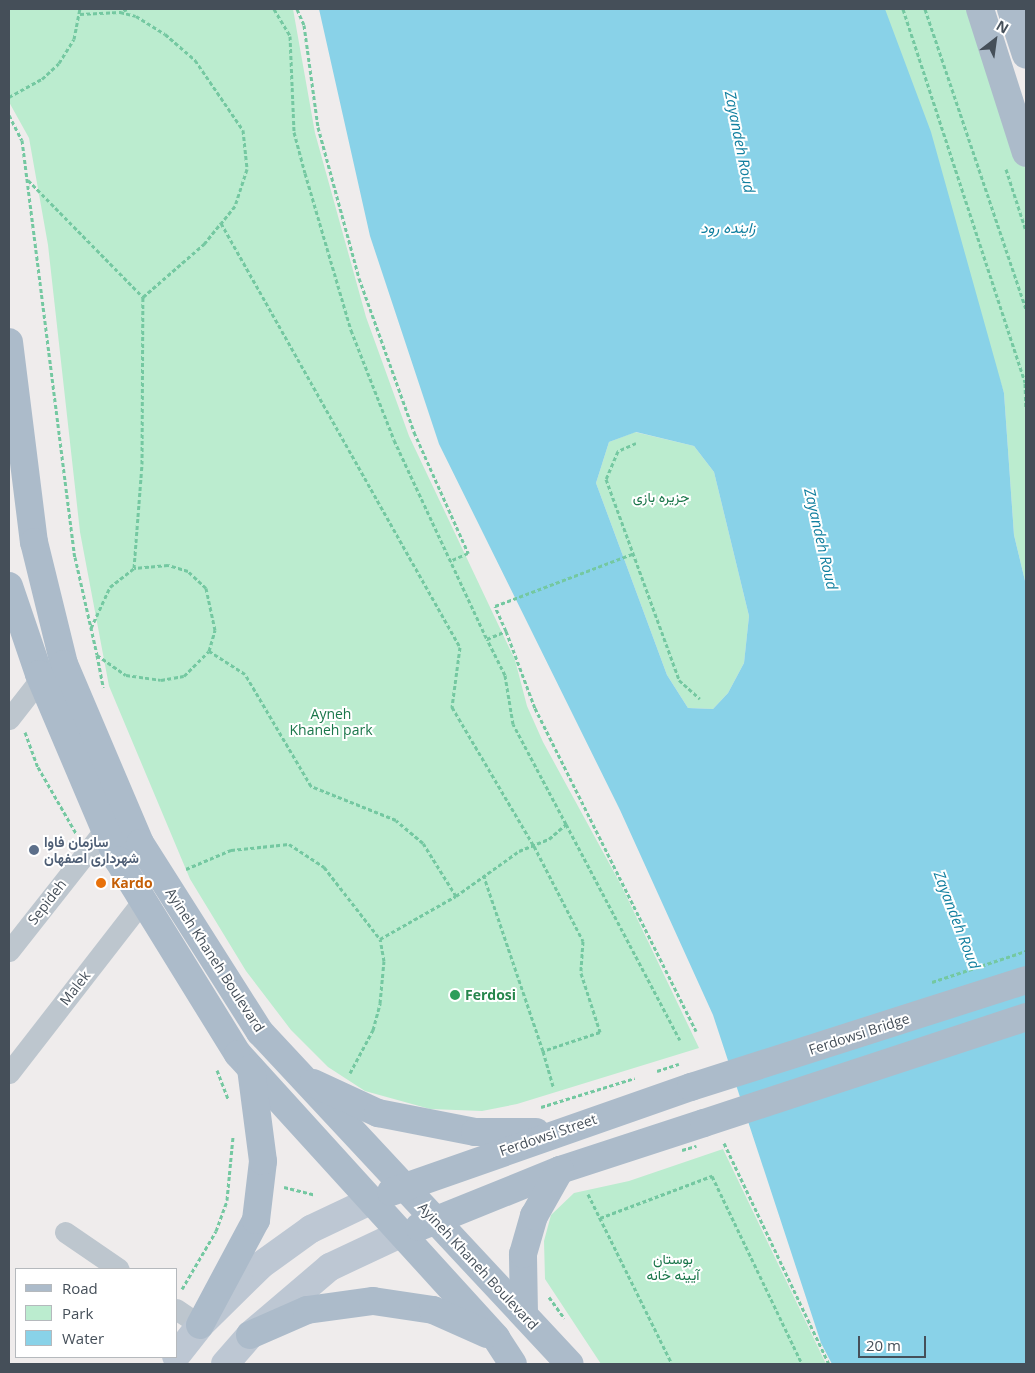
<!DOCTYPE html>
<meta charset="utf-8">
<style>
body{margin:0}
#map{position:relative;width:1035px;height:1373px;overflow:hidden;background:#efecec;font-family:"Open Sans",Vazirmatn,sans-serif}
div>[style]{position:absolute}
.green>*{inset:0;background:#bbeccf}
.water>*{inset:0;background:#89d2e8}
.path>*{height:3px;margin-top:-1.5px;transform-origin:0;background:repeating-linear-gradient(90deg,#74c8a1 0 4px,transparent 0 6.5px)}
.minor>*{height:21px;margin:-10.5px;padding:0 10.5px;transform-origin:10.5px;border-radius:10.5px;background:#bdc6ce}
.secondary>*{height:28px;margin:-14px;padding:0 14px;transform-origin:14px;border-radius:14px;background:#bdc7d3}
.primary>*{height:28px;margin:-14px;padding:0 14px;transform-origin:14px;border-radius:14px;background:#acbbca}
.path-bridge>*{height:3px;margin-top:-1.5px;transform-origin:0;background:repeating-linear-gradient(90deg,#74c8a1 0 4px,transparent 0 6.5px)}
.primary-bridge>*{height:28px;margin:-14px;padding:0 14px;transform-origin:14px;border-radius:14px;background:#acbbca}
.dots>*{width:14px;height:14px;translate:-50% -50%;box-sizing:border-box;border:2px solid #fff;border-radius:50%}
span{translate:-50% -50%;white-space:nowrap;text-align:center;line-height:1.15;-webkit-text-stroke:4px #fff;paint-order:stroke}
.park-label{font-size:14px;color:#1a764a}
.service-label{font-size:14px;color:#4e5e75;font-weight:700}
.left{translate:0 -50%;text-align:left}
.food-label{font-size:14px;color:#c56008;font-weight:700}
.street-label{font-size:14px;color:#454f59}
.leisure-label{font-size:14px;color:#27864d;font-weight:700}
.water-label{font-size:15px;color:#117f9f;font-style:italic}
.frame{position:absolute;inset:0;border:10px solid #454f59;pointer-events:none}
.legend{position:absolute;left:15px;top:1268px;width:162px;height:90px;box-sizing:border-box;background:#fff;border:1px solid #b5b9bd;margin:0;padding:6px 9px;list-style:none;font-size:15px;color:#454f59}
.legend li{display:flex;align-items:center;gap:10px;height:25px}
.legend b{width:25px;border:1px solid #b5b9bd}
.north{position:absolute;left:970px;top:15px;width:50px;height:50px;-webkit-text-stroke:4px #fff;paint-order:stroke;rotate:30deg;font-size:14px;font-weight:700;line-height:20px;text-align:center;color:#454f59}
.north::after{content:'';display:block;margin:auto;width:18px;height:22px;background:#454f59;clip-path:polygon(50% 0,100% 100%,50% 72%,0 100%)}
.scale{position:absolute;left:858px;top:1336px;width:68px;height:22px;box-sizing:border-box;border:2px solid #454f59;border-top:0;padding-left:6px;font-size:15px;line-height:18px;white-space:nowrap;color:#454f59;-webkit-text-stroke:4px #fff;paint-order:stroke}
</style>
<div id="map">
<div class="green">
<i style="clip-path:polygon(9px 9px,293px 9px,315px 133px,366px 317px,409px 436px,515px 660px,527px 706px,543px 742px,621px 885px,699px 1048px,517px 1104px,482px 1111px,430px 1109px,365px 1091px,328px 1067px,291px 1030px,246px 971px,190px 879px,109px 686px,80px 532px,48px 245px,29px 138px,9px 102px)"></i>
<i style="clip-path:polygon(878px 9px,973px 9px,1026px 171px,1026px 585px,1014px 535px,1004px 393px)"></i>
<i style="clip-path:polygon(635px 432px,694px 446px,714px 472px,749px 616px,744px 663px,728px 693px,713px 709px,688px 708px,667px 675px,596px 483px,609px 442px)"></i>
<i style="clip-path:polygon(723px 1149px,826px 1364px,601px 1364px,545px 1279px,544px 1241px,551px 1215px,574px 1193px,629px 1181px)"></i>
</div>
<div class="water">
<i style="clip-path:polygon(evenodd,319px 9px,885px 9px,931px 132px,1004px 393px,1014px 535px,1026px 585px,1026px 1364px,832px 1364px,821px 1343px,713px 1015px,620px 810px,439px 444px,370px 236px,319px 9px,636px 432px,694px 446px,714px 472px,749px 616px,744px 663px,728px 693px,713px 709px,688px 708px,667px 675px,596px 483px,609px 442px,636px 432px)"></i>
</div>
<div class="path">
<i style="left:127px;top:9px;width:8px;rotate:157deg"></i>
<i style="left:120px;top:12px;width:16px;rotate:14deg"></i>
<i style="left:136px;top:16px;width:34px;rotate:32deg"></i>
<i style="left:165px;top:34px;width:40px;rotate:41deg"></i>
<i style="left:195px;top:60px;width:85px;rotate:55.6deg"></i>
<i style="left:243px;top:130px;width:39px;rotate:84deg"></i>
<i style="left:247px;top:169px;width:39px;rotate:108deg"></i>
<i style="left:235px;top:206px;width:22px;rotate:129deg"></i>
<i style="left:274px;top:9px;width:31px;rotate:59deg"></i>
<i style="left:290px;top:36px;width:96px;rotate:87.6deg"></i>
<i style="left:294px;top:132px;width:42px;rotate:75deg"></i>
<i style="left:305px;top:173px;width:164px;rotate:73.7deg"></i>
<i style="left:351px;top:330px;width:118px;rotate:68.6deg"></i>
<i style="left:394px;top:440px;width:220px;rotate:65deg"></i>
<i style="left:487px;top:639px;width:21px;rotate:-23deg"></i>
<i style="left:506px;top:631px;width:82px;rotate:69.4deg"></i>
<i style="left:535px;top:708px;width:361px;rotate:63.5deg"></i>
<i style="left:297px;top:9px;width:17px;rotate:66deg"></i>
<i style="left:304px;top:25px;width:103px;rotate:82.2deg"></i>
<i style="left:318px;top:127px;width:156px;rotate:74.8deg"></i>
<i style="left:359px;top:278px;width:164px;rotate:70.3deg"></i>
<i style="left:414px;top:432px;width:133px;rotate:65.9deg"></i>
<i style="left:468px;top:553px;width:20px;rotate:156deg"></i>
<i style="left:903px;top:9px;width:393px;rotate:71.9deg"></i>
<i style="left:1025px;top:383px;width:24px;rotate:88deg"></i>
<i style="left:925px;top:9px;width:317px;rotate:71.4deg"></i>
<i style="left:80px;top:14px;width:40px;rotate:-2.9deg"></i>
<i style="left:9px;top:97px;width:38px;rotate:-29deg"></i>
<i style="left:42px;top:79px;width:23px;rotate:-43deg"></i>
<i style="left:59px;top:63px;width:28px;rotate:-58deg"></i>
<i style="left:74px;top:39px;width:31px;rotate:-79deg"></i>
<i style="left:9px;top:115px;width:28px;rotate:63deg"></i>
<i style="left:22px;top:140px;width:420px;rotate:82.8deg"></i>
<i style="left:75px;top:557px;width:100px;rotate:77.3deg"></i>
<i style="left:97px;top:655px;width:35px;rotate:35deg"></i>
<i style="left:126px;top:675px;width:35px;rotate:8deg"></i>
<i style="left:161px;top:680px;width:23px;rotate:-10deg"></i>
<i style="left:184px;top:676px;width:35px;rotate:-45deg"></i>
<i style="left:1006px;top:169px;width:65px;rotate:72.1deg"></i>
<i style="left:28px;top:180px;width:164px;rotate:45.5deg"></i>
<i style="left:636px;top:443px;width:20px;rotate:156deg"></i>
<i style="left:618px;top:451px;width:30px;rotate:113deg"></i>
<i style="left:606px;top:479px;width:214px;rotate:70deg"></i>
<i style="left:679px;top:680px;width:28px;rotate:42deg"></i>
<i style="left:91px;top:628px;width:45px;rotate:-65.1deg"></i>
<i style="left:110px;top:587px;width:31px;rotate:-38deg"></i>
<i style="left:506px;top:631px;width:27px;rotate:-114deg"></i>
<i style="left:495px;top:606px;width:147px;rotate:-20.8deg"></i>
<i style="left:97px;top:655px;width:33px;rotate:79deg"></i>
<i style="left:25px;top:732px;width:37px;rotate:70deg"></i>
<i style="left:38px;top:767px;width:76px;rotate:60.1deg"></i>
<i style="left:566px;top:824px;width:244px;rotate:62.2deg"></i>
<i style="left:186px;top:869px;width:49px;rotate:-22.9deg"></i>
<i style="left:231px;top:850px;width:58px;rotate:-5.9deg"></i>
<i style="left:289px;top:844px;width:42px;rotate:33.3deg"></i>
<i style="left:324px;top:867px;width:91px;rotate:52.1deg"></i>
<i style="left:380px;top:939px;width:87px;rotate:-29.5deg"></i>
<i style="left:456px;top:896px;width:77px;rotate:-35.5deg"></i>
<i style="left:519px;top:851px;width:32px;rotate:-22deg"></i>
<i style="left:549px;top:839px;width:23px;rotate:-41deg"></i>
<i style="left:566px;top:824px;width:113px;rotate:-117.9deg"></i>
<i style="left:513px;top:724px;width:50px;rotate:-99.3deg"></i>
<i style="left:505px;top:675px;width:40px;rotate:-116.6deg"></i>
<i style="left:456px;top:896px;width:62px;rotate:-121.9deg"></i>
<i style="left:423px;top:843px;width:35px;rotate:-140deg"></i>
<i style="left:396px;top:820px;width:92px;rotate:-158.2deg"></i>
<i style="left:311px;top:786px;width:130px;rotate:-120.5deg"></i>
<i style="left:245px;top:674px;width:43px;rotate:-147.4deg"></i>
<i style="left:209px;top:651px;width:22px;rotate:-74deg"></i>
<i style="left:215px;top:630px;width:43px;rotate:-102.1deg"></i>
<i style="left:206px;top:588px;width:25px;rotate:-137deg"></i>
<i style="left:188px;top:571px;width:21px;rotate:-163deg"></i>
<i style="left:168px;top:565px;width:34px;rotate:175deg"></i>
<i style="left:134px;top:568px;width:104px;rotate:-85.6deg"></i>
<i style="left:142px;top:464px;width:167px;rotate:-89.7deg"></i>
<i style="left:143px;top:297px;width:81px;rotate:-41deg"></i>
<i style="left:204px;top:244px;width:27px;rotate:-51deg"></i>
<i style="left:221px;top:223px;width:487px;rotate:60.6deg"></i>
<i style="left:460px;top:647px;width:61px;rotate:97.6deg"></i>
<i style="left:452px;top:707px;width:161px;rotate:59.5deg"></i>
<i style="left:534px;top:846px;width:107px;rotate:62.7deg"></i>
<i style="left:583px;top:941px;width:32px;rotate:94deg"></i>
<i style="left:581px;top:973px;width:62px;rotate:72.1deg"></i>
<i style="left:600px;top:1032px;width:60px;rotate:161.6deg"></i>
<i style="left:543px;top:1051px;width:187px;rotate:-108.7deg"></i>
<i style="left:543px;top:1051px;width:37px;rotate:74deg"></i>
<i style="left:217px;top:1070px;width:31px;rotate:69deg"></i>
<i style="left:350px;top:1073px;width:49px;rotate:-61.9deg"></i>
<i style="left:373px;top:1030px;width:28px;rotate:-75deg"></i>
<i style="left:380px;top:1003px;width:42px;rotate:-84.6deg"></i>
<i style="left:384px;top:961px;width:22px;rotate:-100deg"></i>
<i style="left:541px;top:1107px;width:98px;rotate:-17.1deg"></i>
<i style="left:724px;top:1143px;width:245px;rotate:64.6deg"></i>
<i style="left:284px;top:1187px;width:32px;rotate:14deg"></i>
<i style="left:588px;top:1194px;width:190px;rotate:63.7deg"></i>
<i style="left:600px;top:1218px;width:120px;rotate:-20.6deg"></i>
<i style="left:712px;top:1176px;width:208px;rotate:64.4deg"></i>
<i style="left:182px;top:1289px;width:67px;rotate:-59.6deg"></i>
<i style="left:216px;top:1231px;width:33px;rotate:-70deg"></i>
<i style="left:227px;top:1200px;width:63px;rotate:-84.6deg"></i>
<i style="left:549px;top:1297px;width:26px;rotate:54deg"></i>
</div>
<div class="minor">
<i style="left:9px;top:719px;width:52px;rotate:-52deg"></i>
<i style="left:9px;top:951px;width:155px;rotate:-51.8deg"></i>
<i style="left:9px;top:1073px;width:215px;rotate:-52.2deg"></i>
<i style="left:65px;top:1232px;width:65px;rotate:34.4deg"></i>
<i style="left:176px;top:1309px;width:29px;rotate:34deg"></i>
</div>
<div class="secondary">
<i style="left:176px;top:1356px;width:39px;rotate:-52deg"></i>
<i style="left:200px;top:1325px;width:86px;rotate:-44.5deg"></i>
<i style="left:261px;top:1265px;width:62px;rotate:-35.8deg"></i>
<i style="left:311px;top:1229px;width:68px;rotate:-25.4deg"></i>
<i style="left:225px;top:1364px;width:38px;rotate:-49deg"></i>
<i style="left:250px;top:1335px;width:105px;rotate:-40.4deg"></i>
<i style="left:330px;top:1267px;width:77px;rotate:-25.2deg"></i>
</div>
<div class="primary">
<i style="left:980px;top:9px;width:151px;rotate:72.3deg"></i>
<i style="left:1011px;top:9px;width:48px;rotate:71.9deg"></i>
<i style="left:9px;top:342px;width:202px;rotate:82.9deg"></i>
<i style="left:34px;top:542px;width:126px;rotate:76.2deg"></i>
<i style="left:64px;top:664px;width:194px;rotate:67deg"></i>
<i style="left:140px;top:843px;width:224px;rotate:57.6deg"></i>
<i style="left:260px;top:1032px;width:454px;rotate:47deg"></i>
<i style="left:9px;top:586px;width:93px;rotate:71.2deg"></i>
<i style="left:39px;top:674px;width:202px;rotate:67deg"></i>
<i style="left:118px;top:860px;width:228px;rotate:58.3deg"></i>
<i style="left:238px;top:1054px;width:384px;rotate:47.7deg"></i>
<i style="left:496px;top:1338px;width:31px;rotate:57deg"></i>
<i style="left:313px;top:1083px;width:72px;rotate:24.8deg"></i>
<i style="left:378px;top:1113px;width:99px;rotate:11.1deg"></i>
<i style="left:475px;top:1132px;width:61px"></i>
<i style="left:391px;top:1192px;width:318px;rotate:-19.3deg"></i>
<i style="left:419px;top:1227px;width:152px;rotate:-22deg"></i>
<i style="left:560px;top:1170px;width:151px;rotate:-18.1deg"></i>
<i style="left:524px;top:1314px;width:60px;rotate:-91deg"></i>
<i style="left:523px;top:1254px;width:40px;rotate:-74deg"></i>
<i style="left:534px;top:1216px;width:53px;rotate:-60.5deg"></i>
<i style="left:200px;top:1325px;width:119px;rotate:-61.9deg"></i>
<i style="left:256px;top:1220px;width:59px;rotate:-83.2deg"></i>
<i style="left:263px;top:1161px;width:93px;rotate:-97.4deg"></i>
<i style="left:250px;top:1335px;width:62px;rotate:-23.7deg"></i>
<i style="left:307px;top:1310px;width:67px;rotate:-7.8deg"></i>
<i style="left:373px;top:1301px;width:61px;rotate:8.5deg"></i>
<i style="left:433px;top:1310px;width:59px;rotate:24deg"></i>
</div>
<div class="path-bridge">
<i style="left:932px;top:982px;width:99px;rotate:-18.3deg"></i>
<i style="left:657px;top:1071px;width:23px;rotate:-18deg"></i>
<i style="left:682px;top:1150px;width:15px;rotate:-16deg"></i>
</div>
<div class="primary-bridge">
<i style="left:691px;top:1087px;width:352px;rotate:-17.7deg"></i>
<i style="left:704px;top:1123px;width:339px;rotate:-18.2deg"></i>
</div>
<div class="dots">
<i style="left:34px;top:850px;background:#5c6f8a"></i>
<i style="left:101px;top:883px;background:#e8710a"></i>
<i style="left:455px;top:995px;background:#2e9e5b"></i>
</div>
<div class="park-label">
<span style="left:661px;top:497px">جزیره بازی</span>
<span style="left:331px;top:722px">Ayneh<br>Khaneh park</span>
<span style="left:673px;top:1267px">بوستان<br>آیینه خانه</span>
</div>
<div class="service-label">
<span class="left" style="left:44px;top:850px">سازمان فاوا<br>شهرداری اصفهان</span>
</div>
<div class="food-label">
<span class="left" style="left:111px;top:883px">Kardo</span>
</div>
<div class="street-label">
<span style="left:47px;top:902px;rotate:-52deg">Sepideh</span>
<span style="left:215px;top:960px;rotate:57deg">Ayineh Khaneh Boulevard</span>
<span style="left:75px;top:988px;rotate:-52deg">Malek</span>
<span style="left:859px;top:1034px;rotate:-18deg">Ferdowsi Bridge</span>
<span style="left:548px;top:1135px;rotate:-19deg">Ferdowsi Street</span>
<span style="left:478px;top:1266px;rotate:47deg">Ayineh Khaneh Boulevard</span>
</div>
<div class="leisure-label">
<span class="left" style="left:465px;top:995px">Ferdosi</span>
</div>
<div class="water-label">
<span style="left:740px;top:142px;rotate:79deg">Zayandeh Roud</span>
<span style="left:728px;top:228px">زاینده رود</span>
<span style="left:821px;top:539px;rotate:77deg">Zayandeh Roud</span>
<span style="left:957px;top:920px;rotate:69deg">Zayandeh Roud</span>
</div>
<div class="frame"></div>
<ul class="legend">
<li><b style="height:6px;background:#acbbca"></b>Road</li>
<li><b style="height:14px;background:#bbeccf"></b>Park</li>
<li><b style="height:14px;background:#89d2e8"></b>Water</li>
</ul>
<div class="north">N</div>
<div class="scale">20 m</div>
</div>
